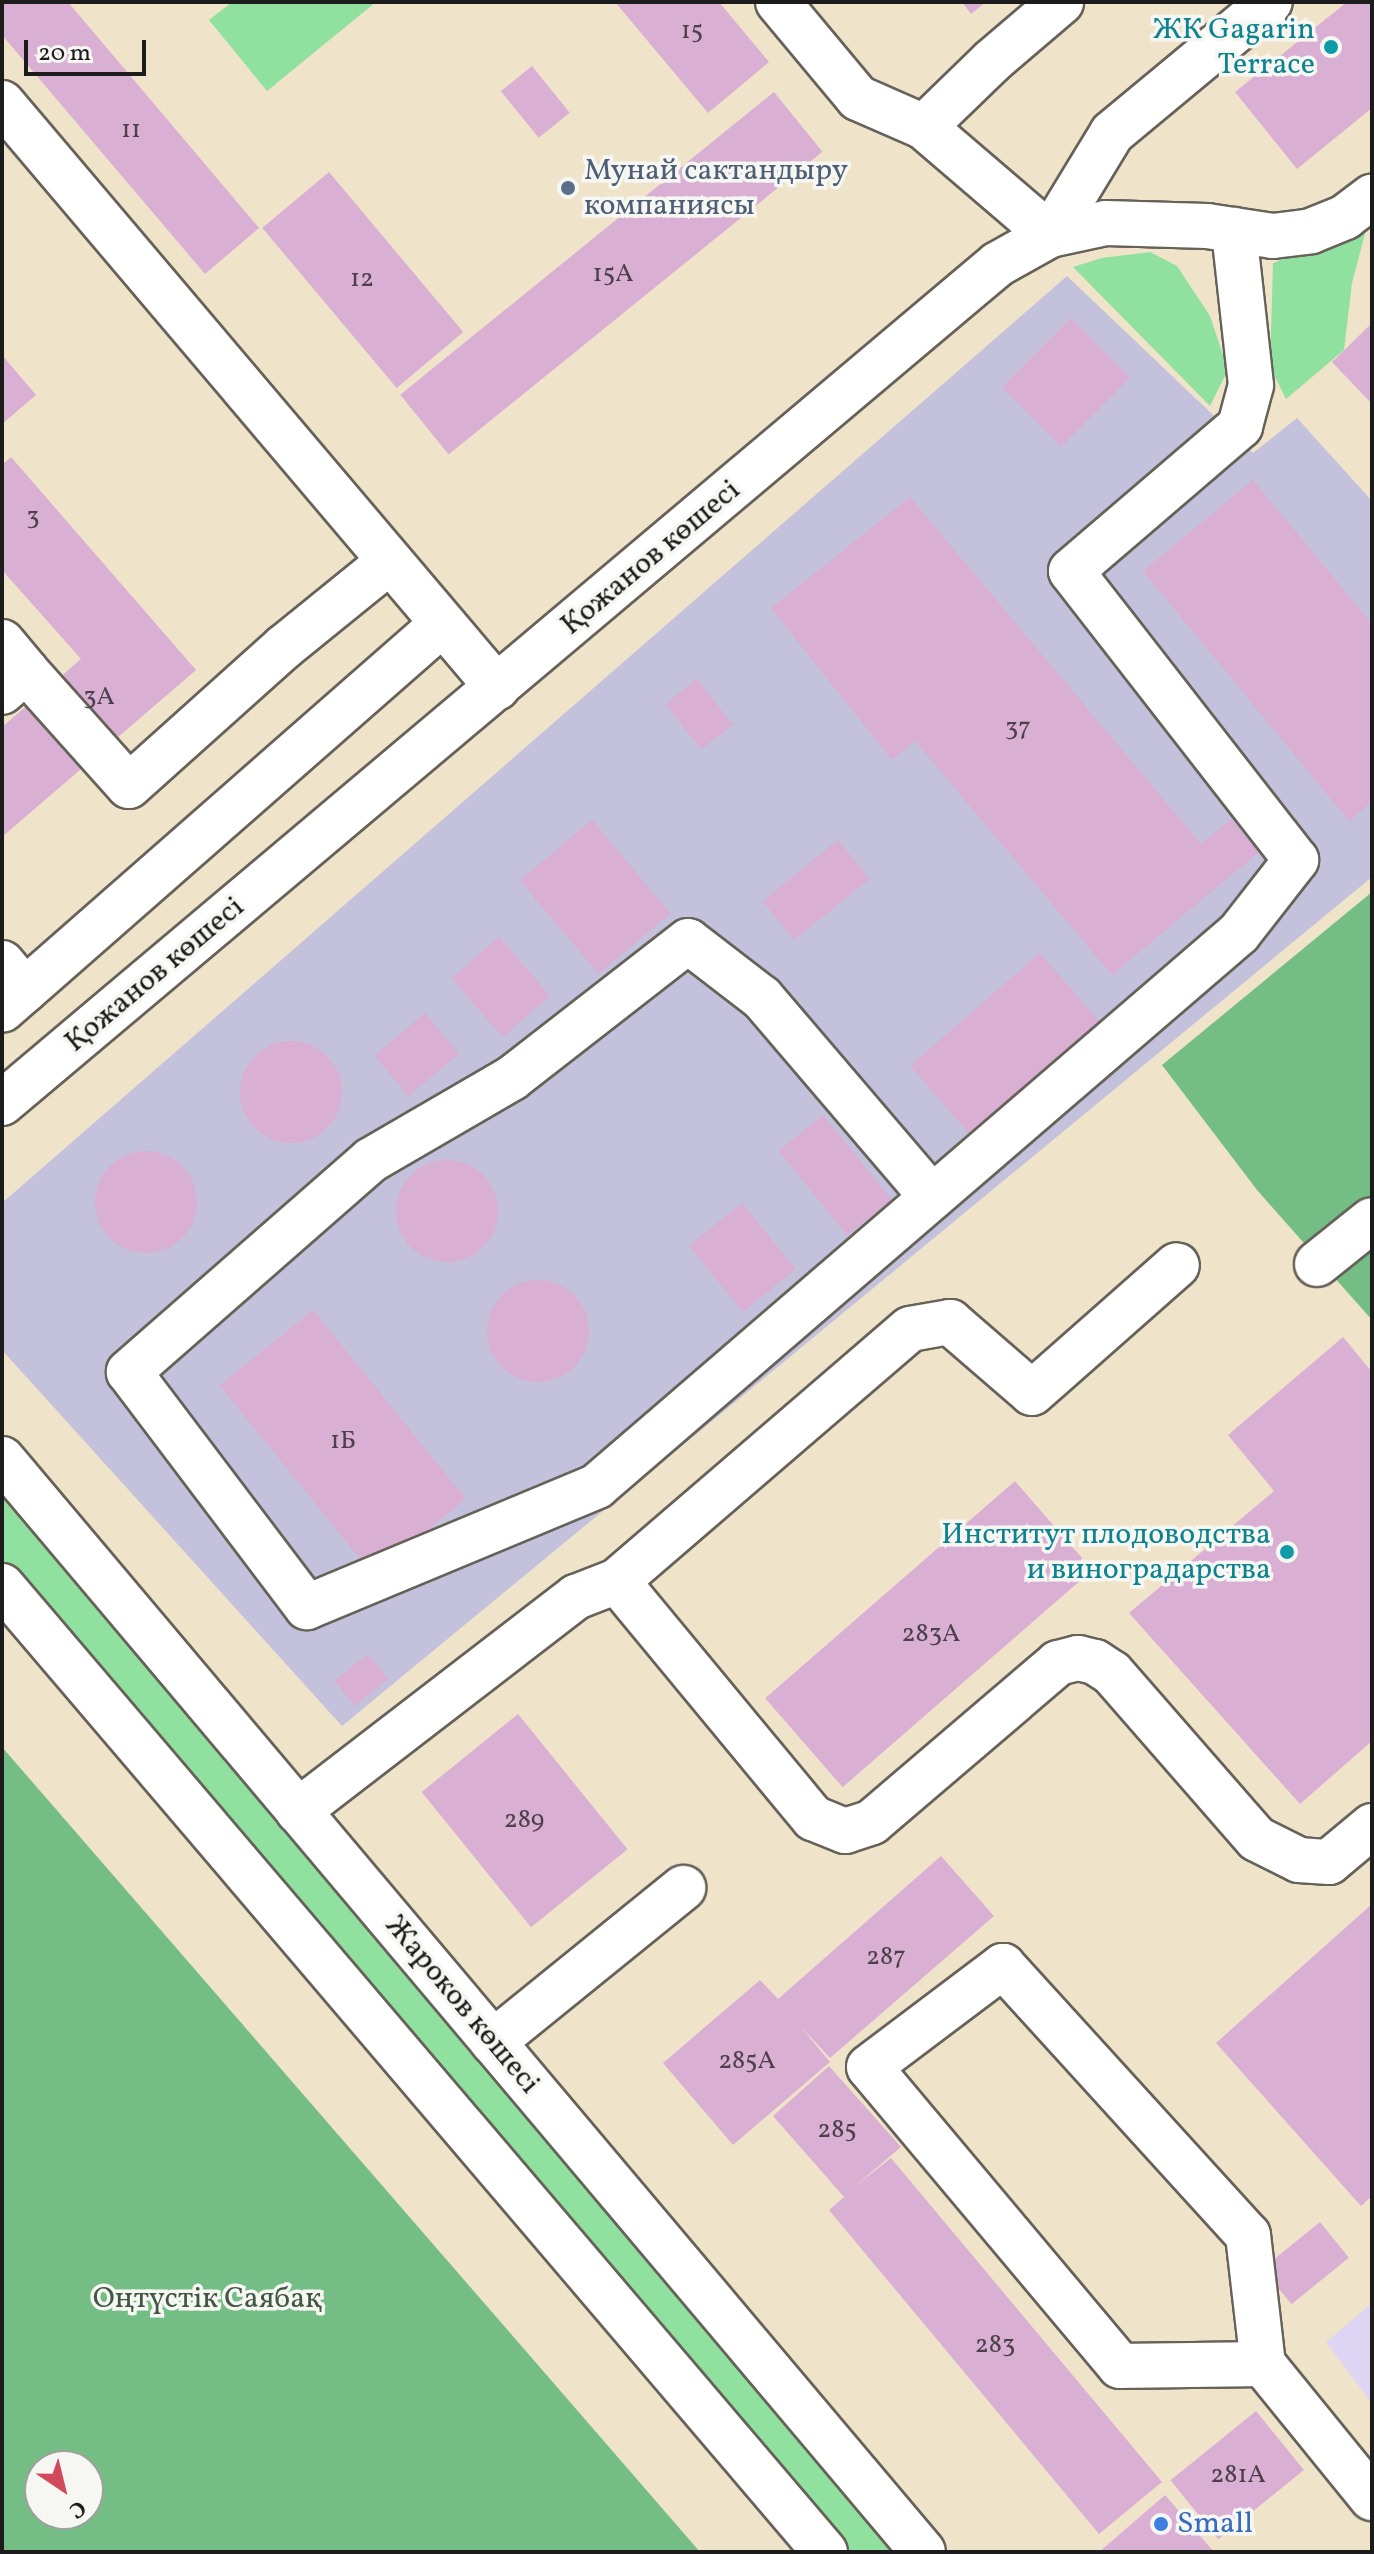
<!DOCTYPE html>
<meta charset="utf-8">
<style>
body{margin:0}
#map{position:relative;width:1374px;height:2554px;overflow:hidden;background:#efe4c9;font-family:Vollkorn,serif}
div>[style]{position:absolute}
.built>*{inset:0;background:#ded5f5}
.industrial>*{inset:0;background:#c3c1db}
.green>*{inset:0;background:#90e09f}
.forest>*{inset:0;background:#74be86}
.building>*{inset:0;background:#daafd4;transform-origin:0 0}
.round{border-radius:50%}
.roads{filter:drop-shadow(2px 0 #666259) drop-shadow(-2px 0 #666259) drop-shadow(0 2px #666259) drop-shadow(0 -2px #666259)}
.minor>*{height:44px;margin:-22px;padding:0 22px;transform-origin:22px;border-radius:22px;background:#fff}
.major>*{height:44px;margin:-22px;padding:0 22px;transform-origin:22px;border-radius:22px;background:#fff}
.dots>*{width:22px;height:22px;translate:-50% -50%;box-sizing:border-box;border:4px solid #f6f6f2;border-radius:50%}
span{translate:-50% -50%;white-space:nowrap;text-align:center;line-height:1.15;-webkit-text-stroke:7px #f6f6f2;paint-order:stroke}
.number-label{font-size:26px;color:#4c414a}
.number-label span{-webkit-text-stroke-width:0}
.culture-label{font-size:30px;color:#0d838f}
.right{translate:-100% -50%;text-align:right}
.service-label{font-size:30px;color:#4e5e75}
.left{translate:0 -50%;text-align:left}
.street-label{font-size:30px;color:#1c1c1c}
.park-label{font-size:30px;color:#3f5743}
.shop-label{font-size:30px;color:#366cbe}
.frame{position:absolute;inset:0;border:4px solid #1c1c1c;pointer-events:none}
.north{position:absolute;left:24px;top:2450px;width:80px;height:80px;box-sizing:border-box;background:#f6f6f2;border:2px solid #9f9f9c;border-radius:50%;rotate:145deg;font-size:22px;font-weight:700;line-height:32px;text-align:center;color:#1c1c1c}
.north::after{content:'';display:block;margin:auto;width:28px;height:36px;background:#d1495b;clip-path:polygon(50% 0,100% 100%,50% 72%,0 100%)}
.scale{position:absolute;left:24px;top:40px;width:122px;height:36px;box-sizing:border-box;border:4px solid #1c1c1c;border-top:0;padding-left:10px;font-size:24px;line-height:28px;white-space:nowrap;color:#1c1c1c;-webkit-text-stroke:6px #f6f6f2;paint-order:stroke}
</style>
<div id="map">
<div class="built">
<i style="clip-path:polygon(1372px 2303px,1372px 2404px,1326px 2342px)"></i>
</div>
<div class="industrial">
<i style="clip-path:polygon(1067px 276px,1253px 453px,1297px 418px,1372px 501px,1372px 877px,342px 1726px,2px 1350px,2px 1203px)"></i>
</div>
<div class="green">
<i style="clip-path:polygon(232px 2px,376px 2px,267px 91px,209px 20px)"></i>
<i style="clip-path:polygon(1367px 226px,1352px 283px,1344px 350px,1286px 399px,1270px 367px,1273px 263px)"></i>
<i style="clip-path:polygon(1150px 252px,1177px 266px,1210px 316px,1228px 370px,1210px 406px,1073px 267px,1102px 258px)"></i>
<i style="clip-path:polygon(2px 1495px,891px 2552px,840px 2552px,2px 1568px)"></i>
</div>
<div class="forest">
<i style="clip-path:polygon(1372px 892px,1372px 1320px,1257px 1190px,1162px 1065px)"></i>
<i style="clip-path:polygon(evenodd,2px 1747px,700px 2552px,2px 2552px,2px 1747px,40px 2466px,88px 2466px,88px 2514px,40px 2514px,40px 2466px)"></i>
</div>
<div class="building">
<i style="clip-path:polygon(2px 2px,68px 2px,259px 228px,205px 274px,2px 35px)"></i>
<i style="clip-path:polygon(615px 2px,719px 2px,769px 62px,708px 113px)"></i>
<i style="clip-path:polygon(962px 2px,986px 2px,971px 14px)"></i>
<i style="clip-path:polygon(1347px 2px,1372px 2px,1372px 108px,1297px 169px,1235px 92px)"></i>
<i style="left:532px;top:66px;width:60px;height:40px;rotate:51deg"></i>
<i style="left:774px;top:92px;width:77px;height:481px;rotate:51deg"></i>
<i style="left:329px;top:172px;width:209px;height:87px;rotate:50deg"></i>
<i style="left:1071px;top:318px;width:84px;height:98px;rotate:45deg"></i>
<i style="clip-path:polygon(1372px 323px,1372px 404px,1332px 362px)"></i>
<i style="clip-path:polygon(2px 355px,36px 395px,2px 424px)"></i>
<i style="clip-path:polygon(11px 457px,196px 670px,2px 837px,2px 727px,81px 659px,2px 570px,2px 465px)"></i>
<i style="clip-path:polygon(1253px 480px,1372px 624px,1372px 801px,1349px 821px,1143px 571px)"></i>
<i style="clip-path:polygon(910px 497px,1201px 844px,1231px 819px,1259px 852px,1112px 975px,915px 741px,892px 760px,771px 608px)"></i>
<i style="left:697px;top:679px;width:58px;height:40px;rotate:52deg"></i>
<i style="left:592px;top:820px;width:122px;height:94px;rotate:50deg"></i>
<i style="left:838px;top:840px;width:50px;height:97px;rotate:51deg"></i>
<i style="left:499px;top:937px;width:78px;height:63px;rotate:49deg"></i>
<i style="left:1040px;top:953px;width:91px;height:172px;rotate:49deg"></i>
<i style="left:425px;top:1013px;width:53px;height:66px;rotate:50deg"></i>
<i class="round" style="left:240px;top:1041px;width:102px;height:102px"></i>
<i style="left:823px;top:1115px;width:109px;height:57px;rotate:51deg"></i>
<i class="round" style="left:95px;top:1151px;width:102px;height:102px"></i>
<i class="round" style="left:396px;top:1160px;width:102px;height:102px"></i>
<i style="left:742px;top:1203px;width:85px;height:68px;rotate:51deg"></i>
<i class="round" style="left:487px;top:1280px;width:102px;height:102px"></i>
<i style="left:313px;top:1310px;width:243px;height:120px;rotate:51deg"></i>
<i style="clip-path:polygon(1343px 1337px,1372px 1372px,1372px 1741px,1300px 1804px,1129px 1613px,1274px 1491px,1228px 1435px)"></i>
<i style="left:1015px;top:1481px;width:118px;height:331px;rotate:49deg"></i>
<i style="left:368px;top:1654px;width:32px;height:43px;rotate:51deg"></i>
<i style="left:518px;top:1714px;width:174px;height:124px;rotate:51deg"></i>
<i style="clip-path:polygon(941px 1856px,994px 1916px,830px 2058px,800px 2026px,830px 2062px,733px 2145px,663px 2063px,760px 1980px,778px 1999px)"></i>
<i style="clip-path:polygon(1372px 1904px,1372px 2196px,1361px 2206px,1216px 2043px)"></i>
<i style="clip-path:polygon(829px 2066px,901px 2147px,854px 2187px,891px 2158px,1162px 2482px,1099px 2534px,829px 2210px,844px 2197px,773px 2116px)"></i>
<i style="left:1320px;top:2222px;width:46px;height:74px;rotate:51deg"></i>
<i style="left:1256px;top:2411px;width:76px;height:110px;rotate:51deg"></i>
<i style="clip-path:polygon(1165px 2495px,1214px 2552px,1099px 2552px)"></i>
</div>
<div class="roads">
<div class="minor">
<i style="left:778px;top:2px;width:125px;rotate:50.2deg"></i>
<i style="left:858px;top:98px;width:72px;rotate:23.7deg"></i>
<i style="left:924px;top:127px;width:166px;rotate:40.6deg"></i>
<i style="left:1050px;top:235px;width:119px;rotate:-58.7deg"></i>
<i style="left:1112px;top:133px;width:205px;rotate:-39.7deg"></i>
<i style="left:2px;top:103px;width:766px;rotate:49.72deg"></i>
<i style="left:924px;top:127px;width:95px;rotate:-44.1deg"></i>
<i style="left:992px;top:61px;width:91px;rotate:-40.5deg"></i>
<i style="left:2px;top:642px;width:38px;rotate:50deg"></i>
<i style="left:26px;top:671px;width:32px;rotate:139deg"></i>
<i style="left:26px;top:671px;width:154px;rotate:48.2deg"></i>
<i style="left:129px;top:786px;width:208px;rotate:-41.9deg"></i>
<i style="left:284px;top:647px;width:135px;rotate:-39deg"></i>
<i style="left:2px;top:963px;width:35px;rotate:50deg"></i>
<i style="left:25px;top:990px;width:30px;rotate:139deg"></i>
<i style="left:25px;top:990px;width:555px;rotate:-41.27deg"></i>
<i style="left:2px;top:1103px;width:1302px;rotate:-40.11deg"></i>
<i style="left:998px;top:264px;width:60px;rotate:-29.1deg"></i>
<i style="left:1050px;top:235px;width:57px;rotate:-12.1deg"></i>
<i style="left:1106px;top:223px;width:101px;rotate:1.7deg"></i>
<i style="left:1207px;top:226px;width:67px;rotate:8.6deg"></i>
<i style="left:1273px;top:236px;width:38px;rotate:-7deg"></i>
<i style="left:1311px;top:231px;width:37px;rotate:-22deg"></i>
<i style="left:1345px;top:217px;width:34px;rotate:-37deg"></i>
<i style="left:932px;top:1197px;width:262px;rotate:-130.5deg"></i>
<i style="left:762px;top:998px;width:93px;rotate:-142.4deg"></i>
<i style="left:688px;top:941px;width:223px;rotate:142.1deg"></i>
<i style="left:512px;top:1078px;width:163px;rotate:149.8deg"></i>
<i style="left:371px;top:1160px;width:322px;rotate:138.8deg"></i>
<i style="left:129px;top:1372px;width:295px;rotate:52.9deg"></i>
<i style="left:307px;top:1607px;width:314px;rotate:-22.6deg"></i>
<i style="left:597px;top:1486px;width:847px;rotate:-40.74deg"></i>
<i style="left:1239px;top:933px;width:93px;rotate:-52deg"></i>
<i style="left:1296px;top:860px;width:366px;rotate:-127.9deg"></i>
<i style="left:1071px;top:571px;width:223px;rotate:-40.6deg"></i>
<i style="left:1240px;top:426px;width:42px;rotate:-75deg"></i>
<i style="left:1251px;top:385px;width:156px;rotate:-96.3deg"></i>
<i style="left:1317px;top:1264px;width:70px;rotate:-38.7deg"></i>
<i style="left:617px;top:1581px;width:386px;rotate:-40.7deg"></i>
<i style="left:910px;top:1329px;width:41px;rotate:-9.9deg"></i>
<i style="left:950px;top:1322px;width:108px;rotate:40.9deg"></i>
<i style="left:1032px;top:1393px;width:193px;rotate:-41.4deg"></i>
<i style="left:298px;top:1811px;width:351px;rotate:-37.6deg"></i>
<i style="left:576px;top:1597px;width:44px;rotate:-21.3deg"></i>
<i style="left:617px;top:1581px;width:308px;rotate:50.4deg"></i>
<i style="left:813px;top:1818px;width:35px;rotate:22deg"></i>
<i style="left:845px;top:1831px;width:28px;rotate:-18deg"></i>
<i style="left:872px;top:1822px;width:245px;rotate:-40.5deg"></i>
<i style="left:1058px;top:1663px;width:21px;rotate:-14deg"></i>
<i style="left:1078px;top:1658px;width:17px;rotate:13deg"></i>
<i style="left:1095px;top:1662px;width:20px;rotate:33deg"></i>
<i style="left:1112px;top:1673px;width:220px;rotate:48.9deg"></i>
<i style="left:1257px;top:1839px;width:47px;rotate:26.6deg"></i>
<i style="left:1299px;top:1860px;width:30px;rotate:4deg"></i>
<i style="left:1329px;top:1862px;width:56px;rotate:-39.9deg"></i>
<i style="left:493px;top:2042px;width:245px;rotate:-39deg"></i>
<i style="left:1263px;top:2364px;width:143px;rotate:179.2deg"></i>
<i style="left:1120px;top:2366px;width:390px;rotate:-130deg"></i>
<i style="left:869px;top:2067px;width:168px;rotate:-37deg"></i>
<i style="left:1003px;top:1966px;width:364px;rotate:47.7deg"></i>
<i style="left:1248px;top:2235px;width:130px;rotate:83.4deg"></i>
<i style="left:1263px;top:2364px;width:173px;rotate:50.9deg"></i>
</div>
<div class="major">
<i style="left:2px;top:1459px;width:1429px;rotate:49.88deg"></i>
<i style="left:2px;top:1586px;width:1269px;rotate:49.57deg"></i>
</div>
</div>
<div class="dots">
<i style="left:1331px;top:47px;background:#0f9aa8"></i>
<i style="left:568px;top:188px;background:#5c6f8a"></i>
<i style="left:1287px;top:1552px;background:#0f9aa8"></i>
<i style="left:1161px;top:2524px;background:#3f7fe0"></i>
</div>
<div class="number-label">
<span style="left:692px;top:32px">15</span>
<span style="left:131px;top:131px">11</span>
<span style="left:613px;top:275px">15А</span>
<span style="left:362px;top:280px">12</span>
<span style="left:33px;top:518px">3</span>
<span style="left:99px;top:698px">3А</span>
<span style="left:1018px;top:729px">37</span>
<span style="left:343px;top:1442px">1Б</span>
<span style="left:931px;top:1635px">283А</span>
<span style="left:524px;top:1821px">289</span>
<span style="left:886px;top:1958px">287</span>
<span style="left:747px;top:2062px">285А</span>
<span style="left:837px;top:2131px">285</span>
<span style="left:995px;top:2346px">283</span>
<span style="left:1238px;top:2476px">281А</span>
</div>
<div class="culture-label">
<span class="right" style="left:1315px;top:47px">ЖК Gagarin<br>Terrace</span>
<span class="right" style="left:1271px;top:1552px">Институт плодоводства<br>и виноградарства</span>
</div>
<div class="service-label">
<span class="left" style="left:584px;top:188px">Мунай сактандыру<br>компаниясы</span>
</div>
<div class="street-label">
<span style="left:651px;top:558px;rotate:-40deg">Қожанов көшесі</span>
<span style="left:155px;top:975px;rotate:-40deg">Қожанов көшесі</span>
<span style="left:462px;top:2005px;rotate:50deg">Жароков көшесі</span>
</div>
<div class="park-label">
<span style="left:207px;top:2299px">Оңтүстік Саябақ</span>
</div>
<div class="shop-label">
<span class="left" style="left:1177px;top:2524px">Small</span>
</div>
<div class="frame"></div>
<div class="north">С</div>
<div class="scale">20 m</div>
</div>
